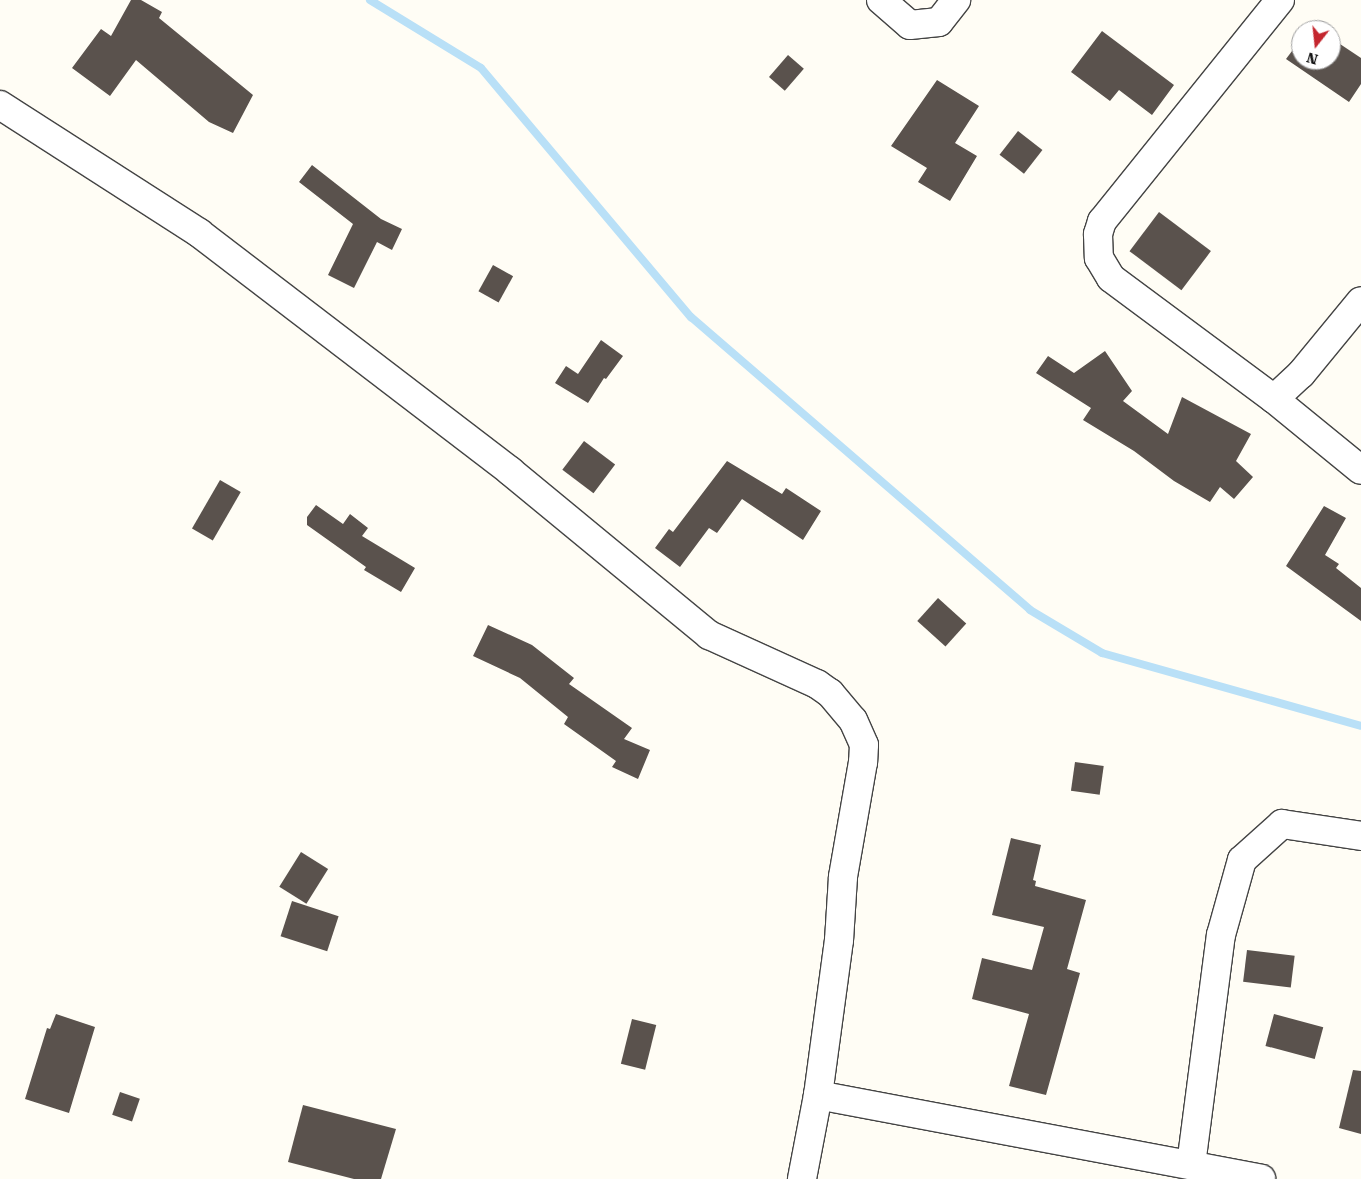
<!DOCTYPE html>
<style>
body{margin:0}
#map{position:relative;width:1361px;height:1179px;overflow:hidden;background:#fffdf5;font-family:"Roboto Serif",serif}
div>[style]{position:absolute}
.stream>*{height:8px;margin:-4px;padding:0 4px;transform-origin:4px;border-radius:4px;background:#b9e0f7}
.building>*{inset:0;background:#5a524d;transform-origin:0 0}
.roads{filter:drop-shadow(1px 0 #444) drop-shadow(-1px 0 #444) drop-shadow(0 1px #444) drop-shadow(0 -1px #444)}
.minor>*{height:28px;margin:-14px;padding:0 14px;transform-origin:14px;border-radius:14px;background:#fff}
span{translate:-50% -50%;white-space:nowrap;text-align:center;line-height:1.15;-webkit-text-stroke:5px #fff;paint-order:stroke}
.north{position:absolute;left:1291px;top:20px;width:50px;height:50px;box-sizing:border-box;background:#fff;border:1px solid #a0a0a0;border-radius:50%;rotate:196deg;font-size:14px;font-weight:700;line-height:20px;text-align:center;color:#111}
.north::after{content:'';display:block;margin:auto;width:18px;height:22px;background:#c4262e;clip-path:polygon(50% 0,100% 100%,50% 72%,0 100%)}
</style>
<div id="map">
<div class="stream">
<i style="left:370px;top:0;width:130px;rotate:31.5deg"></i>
<i style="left:481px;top:68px;width:326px;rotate:49.9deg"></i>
<i style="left:691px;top:317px;width:448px;rotate:40.8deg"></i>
<i style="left:1030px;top:610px;width:84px;rotate:30.8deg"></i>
<i style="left:1102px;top:653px;width:269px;rotate:15.7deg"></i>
</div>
<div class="building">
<i style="clip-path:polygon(131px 0,141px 0,162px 12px,159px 18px,253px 95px,233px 133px,209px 122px,136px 60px,110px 96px,72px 68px,101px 29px,111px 36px)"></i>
<i style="clip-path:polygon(1102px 31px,1174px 85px,1152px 115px,1119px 90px,1110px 101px,1071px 72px)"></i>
<i style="clip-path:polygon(1331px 38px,1361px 58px,1361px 84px,1349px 102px,1286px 59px,1301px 39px,1301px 60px,1331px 60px)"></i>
<i style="left:788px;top:55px;width:21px;height:29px;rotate:41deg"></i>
<i style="clip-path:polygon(937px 80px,979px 106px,955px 143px,977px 156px,950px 201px,918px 182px,927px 168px,891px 146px)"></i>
<i style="left:1018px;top:131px;width:31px;height:30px;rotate:38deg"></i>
<i style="clip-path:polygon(312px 165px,381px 219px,402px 229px,392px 250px,377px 242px,354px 288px,328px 275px,353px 224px,299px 182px)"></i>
<i style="left:1159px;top:212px;width:65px;height:49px;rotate:37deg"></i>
<i style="left:493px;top:265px;width:23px;height:30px;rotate:29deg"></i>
<i style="clip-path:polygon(601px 340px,623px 356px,606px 379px,604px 378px,588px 403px,555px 383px,566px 366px,578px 374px)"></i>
<i style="clip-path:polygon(1105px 351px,1132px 391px,1123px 401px,1168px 434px,1182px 397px,1251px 434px,1236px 461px,1253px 477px,1234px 499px,1220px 487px,1210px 502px,1174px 481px,1134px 451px,1083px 420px,1091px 408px,1036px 373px,1048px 356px,1074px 373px)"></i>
<i style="left:584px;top:441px;width:39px;height:36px;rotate:37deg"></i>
<i style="clip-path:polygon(727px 461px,782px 494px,786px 488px,821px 511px,803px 540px,742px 499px,717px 533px,709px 528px,680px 567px,655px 548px,669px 529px,673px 532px)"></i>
<i style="left:220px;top:480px;width:24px;height:56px;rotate:30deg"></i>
<i style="clip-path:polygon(316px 505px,343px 524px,350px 514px,368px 528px,362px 536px,415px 568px,401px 592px,364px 570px,366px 567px,307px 525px,307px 517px)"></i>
<i style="clip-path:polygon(1324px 506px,1346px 518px,1325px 555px,1339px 564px,1336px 568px,1361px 588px,1361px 621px,1286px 566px)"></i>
<i style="left:938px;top:598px;width:38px;height:31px;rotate:42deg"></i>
<i style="clip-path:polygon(488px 625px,532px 645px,574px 678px,569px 684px,632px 728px,624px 739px,650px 750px,638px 779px,612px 767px,616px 761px,564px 724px,568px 717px,520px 678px,473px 656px)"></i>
<i style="left:1075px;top:762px;width:29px;height:29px;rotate:8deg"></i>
<i style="clip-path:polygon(1011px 838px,1041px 845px,1033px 880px,1036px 881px,1035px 886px,1086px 900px,1067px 969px,1080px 973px,1046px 1095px,1009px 1086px,1029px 1014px,972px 999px,982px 958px,1032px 970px,1044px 927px,992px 915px)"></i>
<i style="left:301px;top:852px;width:32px;height:41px;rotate:32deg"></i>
<i style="left:292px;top:901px;width:49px;height:37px;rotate:18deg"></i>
<i style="left:1247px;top:950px;width:48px;height:32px;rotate:7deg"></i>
<i style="clip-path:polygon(56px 1014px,95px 1027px,69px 1113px,25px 1099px,47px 1028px,50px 1029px)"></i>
<i style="left:1274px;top:1014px;width:51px;height:33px;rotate:15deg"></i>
<i style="left:632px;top:1019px;width:25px;height:46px;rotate:14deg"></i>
<i style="clip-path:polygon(1353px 1070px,1361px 1071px,1361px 1134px,1339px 1128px)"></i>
<i style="left:120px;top:1092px;width:21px;height:24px;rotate:19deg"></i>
<i style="clip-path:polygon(303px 1105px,396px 1129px,381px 1179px,354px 1179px,288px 1162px)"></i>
</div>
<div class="roads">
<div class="minor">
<i style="left:881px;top:0;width:38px;rotate:41deg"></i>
<i style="left:910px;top:25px;width:29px;rotate:-6deg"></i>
<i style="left:939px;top:22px;width:28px;rotate:-52deg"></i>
<i style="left:1280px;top:0;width:284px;rotate:128.8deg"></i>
<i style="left:1102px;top:221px;width:14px;rotate:107deg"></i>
<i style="left:1098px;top:234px;width:24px;rotate:88deg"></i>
<i style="left:1099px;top:258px;width:23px;rotate:59deg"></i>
<i style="left:1111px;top:278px;width:203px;rotate:36.6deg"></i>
<i style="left:1274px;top:399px;width:112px;rotate:39.2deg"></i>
<i style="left:0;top:105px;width:237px;rotate:32.7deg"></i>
<i style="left:199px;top:233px;width:392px;rotate:37.4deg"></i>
<i style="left:510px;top:471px;width:258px;rotate:39.5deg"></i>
<i style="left:709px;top:635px;width:119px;rotate:24.4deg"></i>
<i style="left:817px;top:684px;width:16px;rotate:35deg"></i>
<i style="left:830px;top:693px;width:35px;rotate:50deg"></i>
<i style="left:853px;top:720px;width:27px;rotate:66deg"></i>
<i style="left:864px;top:745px;width:17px;rotate:93deg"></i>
<i style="left:863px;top:762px;width:117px;rotate:99.9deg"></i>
<i style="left:843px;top:877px;width:63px;rotate:93.6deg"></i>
<i style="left:839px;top:940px;width:156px;rotate:97.7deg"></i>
<i style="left:818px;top:1095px;width:86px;rotate:100.8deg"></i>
<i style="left:1274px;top:399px;width:37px;rotate:-43deg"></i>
<i style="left:1301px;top:374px;width:94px;rotate:-50.6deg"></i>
<i style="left:818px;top:1095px;width:451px;rotate:10.7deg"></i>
<i style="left:1191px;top:1165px;width:232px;rotate:-82.6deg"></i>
<i style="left:1221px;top:935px;width:78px;rotate:-74.4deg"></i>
<i style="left:1242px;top:860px;width:54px;rotate:-42deg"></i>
<i style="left:1282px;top:824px;width:80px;rotate:8.6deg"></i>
</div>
</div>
<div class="north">N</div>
</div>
